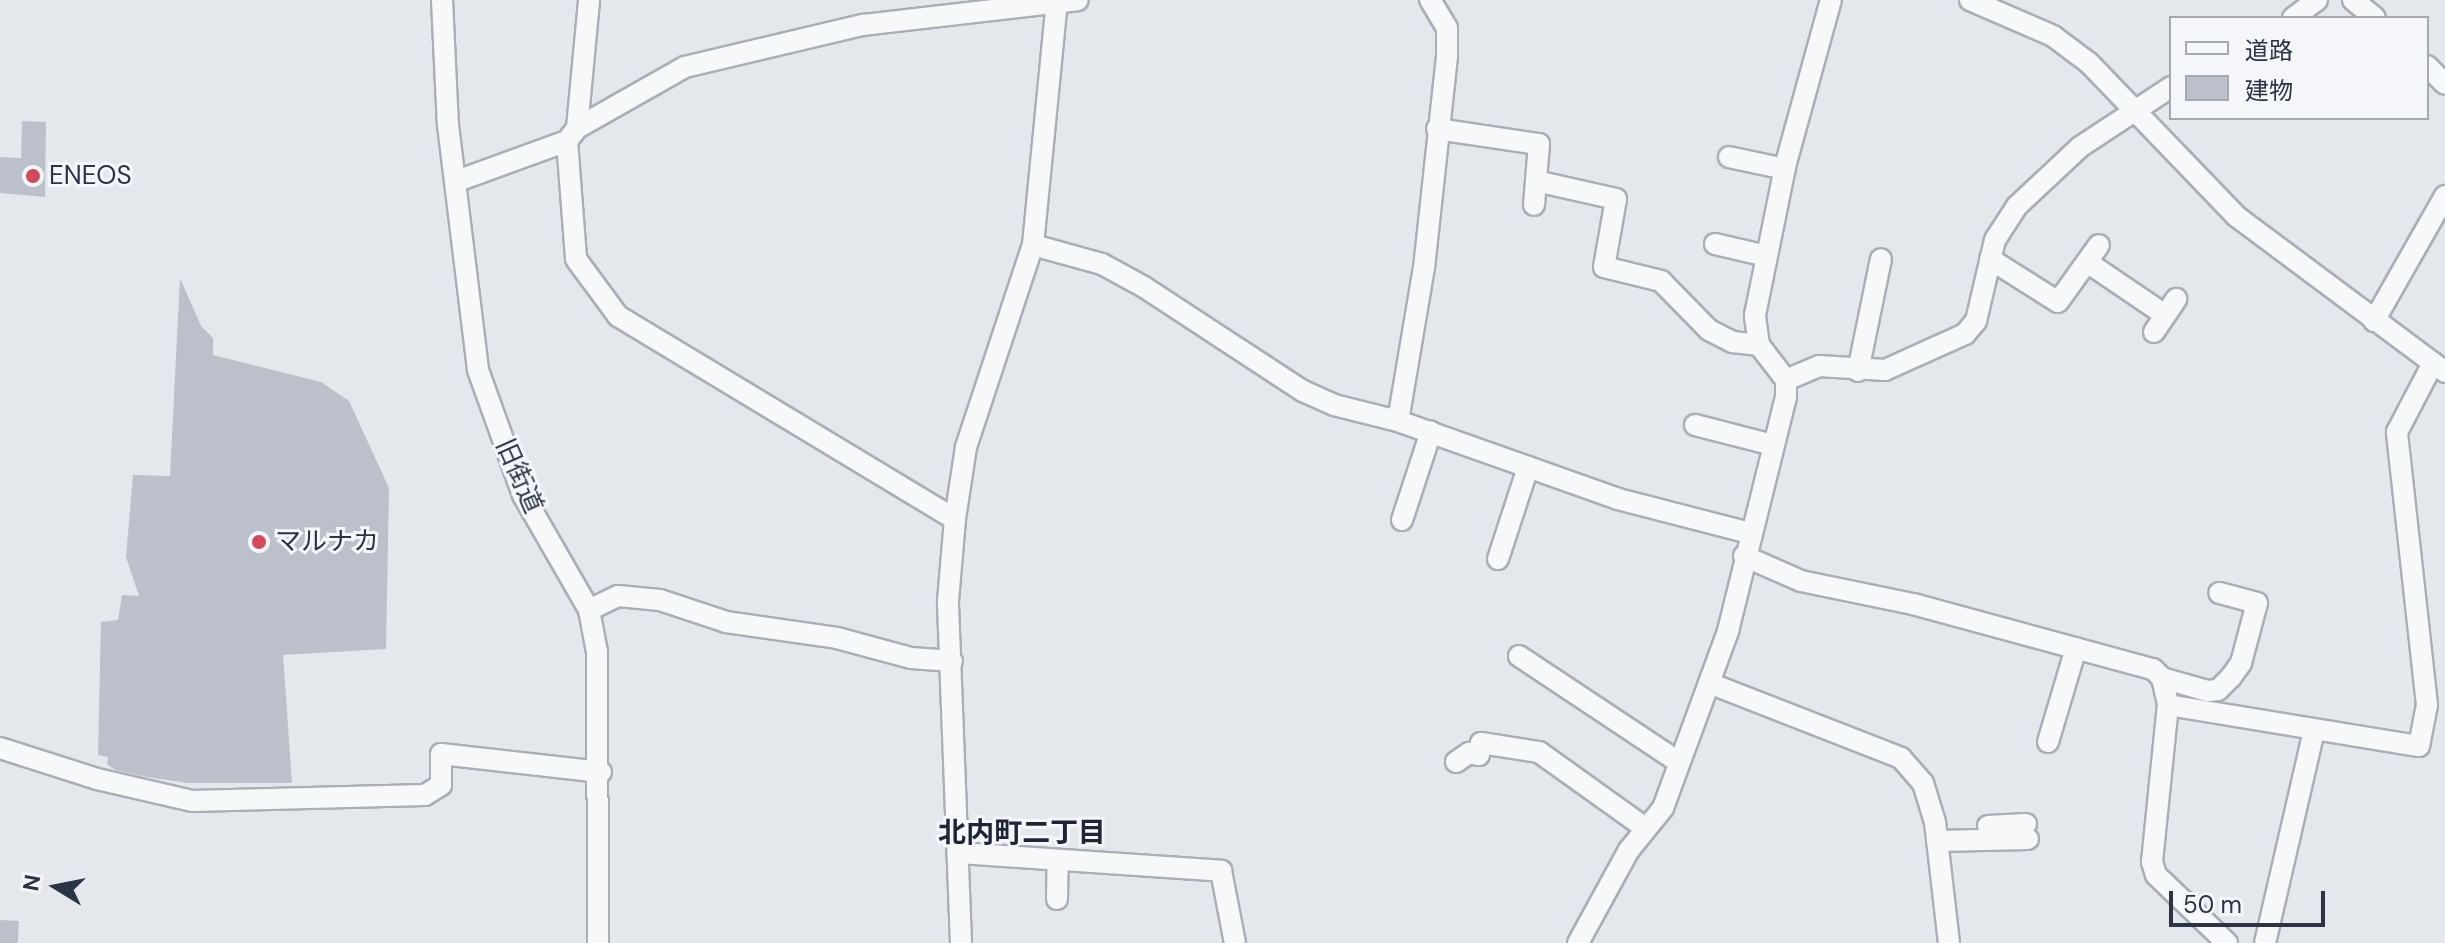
<!DOCTYPE html>
<meta charset="utf-8">
<style>
body{margin:0}
#map{position:relative;width:2445px;height:943px;overflow:hidden;background:#e4e7ec;font-family:"DM Sans","Noto Sans JP",sans-serif}
div>[style]{position:absolute}
.building>*{inset:0;background:#bbc0ca;transform-origin:0 0}
.roads{filter:drop-shadow(2px 0 #a9aeb7) drop-shadow(-2px 0 #a9aeb7) drop-shadow(0 2px #a9aeb7) drop-shadow(0 -2px #a9aeb7)}
.street>*{height:20px;margin:-10px;padding:0 10px;transform-origin:10px;border-radius:10px;background:#f7f8fa}
.dots>*{width:22px;height:22px;translate:-50% -50%;box-sizing:border-box;border:4px solid #f4f6f9;border-radius:50%}
span{translate:-50% -50%;white-space:nowrap;text-align:center;line-height:1.15;-webkit-text-stroke:6px #f4f6f9;paint-order:stroke}
.poi-label{font-size:26px;color:#2b3445}
.left{translate:0 -50%;text-align:left}
.street-label{font-size:26px;color:#2b3445}
.neighbourhood-label{font-size:28px;color:#1d2536;font-weight:700}
.legend{position:absolute;left:2169px;top:16px;width:260px;height:104px;box-sizing:border-box;background:#f4f6f9;border:2px solid #a4a8b1;margin:0;padding:10px 14px;list-style:none;font-size:24px;color:#2b3445}
.legend li{display:flex;align-items:center;gap:16px;height:40px}
.legend b{width:40px;border:2px solid #a4a8b1}
.north{position:absolute;left:16px;top:847px;width:80px;height:80px;-webkit-text-stroke:6px #f4f6f9;paint-order:stroke;rotate:280deg;font-size:22px;font-weight:700;line-height:32px;text-align:center;color:#2b3445}
.north::after{content:'';display:block;margin:auto;width:28px;height:36px;background:#2b3445;clip-path:polygon(50% 0,100% 100%,50% 72%,0 100%)}
.scale{position:absolute;left:2169px;top:891px;width:156px;height:36px;box-sizing:border-box;border:4px solid #2b3445;border-top:0;padding-left:10px;font-size:24px;line-height:28px;white-space:nowrap;color:#2b3445;-webkit-text-stroke:6px #f4f6f9;paint-order:stroke}
</style>
<div id="map">
<div class="building">
<i style="clip-path:polygon(22px 121px,46px 122px,45px 197px,0 193px,0 157px,21px 158px)"></i>
<i style="clip-path:polygon(180px 278px,201px 326px,213px 338px,213px 355px,321px 382px,349px 401px,389px 488px,386px 649px,283px 655px,292px 783px,188px 783px,147px 777px,115px 770px,107px 764px,108px 757px,98px 755px,101px 622px,118px 620px,122px 595px,139px 596px,126px 557px,133px 475px,170px 476px)"></i>
<i style="left:0;top:920px;width:19px;height:23px;rotate:3deg"></i>
</div>
<div class="roads">
<div class="street">
<i style="left:442px;top:0;width:125px;rotate:87.3deg"></i>
<i style="left:448px;top:125px;width:247px;rotate:83deg"></i>
<i style="left:478px;top:370px;width:133px;rotate:70.2deg"></i>
<i style="left:523px;top:495px;width:133px;rotate:60.1deg"></i>
<i style="left:589px;top:610px;width:43px;rotate:79.2deg"></i>
<i style="left:597px;top:652px;width:291px;rotate:89.8deg"></i>
<i style="left:1970px;top:0;width:90px;rotate:23.4deg"></i>
<i style="left:2053px;top:36px;width:45px;rotate:36.9deg"></i>
<i style="left:2089px;top:63px;width:212px;rotate:46.1deg"></i>
<i style="left:2236px;top:216px;width:261px;rotate:36.7deg"></i>
<i style="left:2353px;top:0;width:28px;rotate:39deg"></i>
<i style="left:2293px;top:18px;width:30px;rotate:-37deg"></i>
<i style="left:2427px;top:66px;width:25px;rotate:45deg"></i>
<i style="left:577px;top:128px;width:129px;rotate:-84.6deg"></i>
<i style="left:1437px;top:129px;width:103px;rotate:8.4deg"></i>
<i style="left:1539px;top:144px;width:61px;rotate:94.7deg"></i>
<i style="left:567px;top:141px;width:118px;rotate:85.6deg"></i>
<i style="left:576px;top:259px;width:71px;rotate:53.6deg"></i>
<i style="left:618px;top:316px;width:393px;rotate:31.1deg"></i>
<i style="left:1729px;top:157px;width:57px;rotate:12.1deg"></i>
<i style="left:457px;top:181px;width:117px;rotate:-20deg"></i>
<i style="left:567px;top:141px;width:16px;rotate:-52deg"></i>
<i style="left:577px;top:128px;width:124px;rotate:-29.5deg"></i>
<i style="left:685px;top:67px;width:183px;rotate:-13.3deg"></i>
<i style="left:863px;top:25px;width:216px;rotate:-6.6deg"></i>
<i style="left:1536px;top:181px;width:82px;rotate:12.7deg"></i>
<i style="left:1616px;top:199px;width:69px;rotate:100deg"></i>
<i style="left:1604px;top:267px;width:59px;rotate:13.8deg"></i>
<i style="left:1661px;top:281px;width:69px;rotate:45.6deg"></i>
<i style="left:1709px;top:330px;width:27px;rotate:27deg"></i>
<i style="left:1733px;top:342px;width:26px;rotate:7deg"></i>
<i style="left:1715px;top:244px;width:53px;rotate:13deg"></i>
<i style="left:1033px;top:245px;width:72px;rotate:15.4deg"></i>
<i style="left:1102px;top:264px;width:48px;rotate:28.7deg"></i>
<i style="left:1144px;top:287px;width:190px;rotate:33.2deg"></i>
<i style="left:1303px;top:391px;width:34px;rotate:24deg"></i>
<i style="left:1334px;top:405px;width:66px;rotate:14deg"></i>
<i style="left:1398px;top:421px;width:233px;rotate:19.5deg"></i>
<i style="left:1618px;top:499px;width:135px;rotate:14.5deg"></i>
<i style="left:1990px;top:259px;width:80px;rotate:32.3deg"></i>
<i style="left:2058px;top:302px;width:70px;rotate:-54.3deg"></i>
<i style="left:2087px;top:262px;width:94px;rotate:34.2deg"></i>
<i style="left:2374px;top:321px;width:144px;rotate:-60.4deg"></i>
<i style="left:2154px;top:332px;width:40px;rotate:-56deg"></i>
<i style="left:1858px;top:371px;width:114px;rotate:-78.4deg"></i>
<i style="left:1786px;top:380px;width:36px;rotate:-23deg"></i>
<i style="left:1819px;top:366px;width:66px;rotate:3.5deg"></i>
<i style="left:1885px;top:370px;width:88px;rotate:-24.2deg"></i>
<i style="left:1965px;top:334px;width:17px;rotate:-50deg"></i>
<i style="left:1976px;top:321px;width:83px;rotate:-76.8deg"></i>
<i style="left:1995px;top:240px;width:40px;rotate:-57.1deg"></i>
<i style="left:2017px;top:206px;width:86px;rotate:-43.1deg"></i>
<i style="left:2080px;top:147px;width:109px;rotate:-33.4deg"></i>
<i style="left:1398px;top:421px;width:155px;rotate:-80.4deg"></i>
<i style="left:1424px;top:268px;width:212px;rotate:-83.8deg"></i>
<i style="left:1447px;top:57px;width:29px;rotate:-90deg"></i>
<i style="left:1447px;top:28px;width:33px;rotate:-121deg"></i>
<i style="left:1695px;top:425px;width:81px;rotate:14.4deg"></i>
<i style="left:1402px;top:520px;width:93px;rotate:-71.8deg"></i>
<i style="left:1744px;top:556px;width:62px;rotate:23.7deg"></i>
<i style="left:1801px;top:581px;width:114px;rotate:11.6deg"></i>
<i style="left:1913px;top:604px;width:249px;rotate:15.2deg"></i>
<i style="left:2153px;top:669px;width:13px;rotate:45deg"></i>
<i style="left:2162px;top:678px;width:28px;rotate:77deg"></i>
<i style="left:1498px;top:559px;width:97px;rotate:-71.9deg"></i>
<i style="left:589px;top:610px;width:32px;rotate:-26deg"></i>
<i style="left:618px;top:596px;width:42px;rotate:5.4deg"></i>
<i style="left:660px;top:600px;width:70px;rotate:18.4deg"></i>
<i style="left:726px;top:622px;width:112px;rotate:8.2deg"></i>
<i style="left:837px;top:638px;width:77px;rotate:15.1deg"></i>
<i style="left:911px;top:658px;width:41px;rotate:4.2deg"></i>
<i style="left:1519px;top:656px;width:190px;rotate:33.6deg"></i>
<i style="left:2162px;top:678px;width:48px;rotate:15.8deg"></i>
<i style="left:2208px;top:691px;width:10px;rotate:-6deg"></i>
<i style="left:2218px;top:690px;width:18px;rotate:-45deg"></i>
<i style="left:2231px;top:677px;width:17px;rotate:-54deg"></i>
<i style="left:2241px;top:663px;width:62px;rotate:-75.1deg"></i>
<i style="left:2257px;top:603px;width:39px;rotate:-165deg"></i>
<i style="left:1709px;top:683px;width:206px;rotate:21.3deg"></i>
<i style="left:1901px;top:758px;width:33px;rotate:49deg"></i>
<i style="left:1923px;top:783px;width:41px;rotate:72.9deg"></i>
<i style="left:1935px;top:822px;width:122px;rotate:83.4deg"></i>
<i style="left:2048px;top:742px;width:98px;rotate:-73.4deg"></i>
<i style="left:0;top:748px;width:102px;rotate:17.7deg"></i>
<i style="left:97px;top:779px;width:98px;rotate:13deg"></i>
<i style="left:192px;top:801px;width:233px;rotate:-1.5deg"></i>
<i style="left:425px;top:795px;width:19px;rotate:-32deg"></i>
<i style="left:441px;top:785px;width:31px;rotate:-90deg"></i>
<i style="left:441px;top:754px;width:161px;rotate:6.4deg"></i>
<i style="left:1456px;top:762px;width:16px;rotate:-35deg"></i>
<i style="left:1469px;top:753px;width:10px;rotate:11deg"></i>
<i style="left:1479px;top:755px;width:12px;rotate:-81deg"></i>
<i style="left:1481px;top:743px;width:59px;rotate:8.8deg"></i>
<i style="left:1539px;top:752px;width:130px;rotate:35.6deg"></i>
<i style="left:1988px;top:826px;width:38px;rotate:-3deg"></i>
<i style="left:1937px;top:841px;width:91px;rotate:-1.3deg"></i>
<i style="left:960px;top:853px;width:262px;rotate:3.9deg"></i>
<i style="left:1221px;top:871px;width:73px;rotate:79deg"></i>
<i style="left:1057px;top:899px;width:39px;rotate:-89deg"></i>
<i style="left:961px;top:943px;width:342px;rotate:-92.2deg"></i>
<i style="left:948px;top:601px;width:82px;rotate:-85.1deg"></i>
<i style="left:955px;top:519px;width:73px;rotate:-81.3deg"></i>
<i style="left:966px;top:447px;width:213px;rotate:-71.7deg"></i>
<i style="left:1033px;top:245px;width:246px;rotate:-84.4deg"></i>
<i style="left:1578px;top:943px;width:106px;rotate:-61.3deg"></i>
<i style="left:1629px;top:850px;width:54px;rotate:-51deg"></i>
<i style="left:1663px;top:808px;width:189px;rotate:-69.8deg"></i>
<i style="left:1728px;top:631px;width:241px;rotate:-76.1deg"></i>
<i style="left:1786px;top:397px;width:17px;rotate:-90deg"></i>
<i style="left:1786px;top:380px;width:44px;rotate:-127.6deg"></i>
<i style="left:1759px;top:345px;width:30px;rotate:-98deg"></i>
<i style="left:1755px;top:315px;width:155px;rotate:-78.5deg"></i>
<i style="left:1786px;top:163px;width:169px;rotate:-74.6deg"></i>
<i style="left:2227px;top:943px;width:98px;rotate:-136.2deg"></i>
<i style="left:2156px;top:875px;width:14px;rotate:-107deg"></i>
<i style="left:2152px;top:862px;width:158px;rotate:-84.2deg"></i>
<i style="left:2168px;top:705px;width:254px;rotate:9.3deg"></i>
<i style="left:2419px;top:746px;width:42px;rotate:-79deg"></i>
<i style="left:2427px;top:705px;width:275px;rotate:-96.3deg"></i>
<i style="left:2397px;top:432px;width:78px;rotate:-62.4deg"></i>
<i style="left:2265px;top:943px;width:219px;rotate:-77deg"></i>
</div>
</div>
<div class="dots">
<i style="left:33px;top:176px;background:#d1495b"></i>
<i style="left:259px;top:542px;background:#d1495b"></i>
</div>
<div class="poi-label">
<span class="left" style="left:49px;top:176px">ENEOS</span>
<span class="left" style="left:275px;top:542px">マルナカ</span>
</div>
<div class="street-label">
<span style="left:519px;top:476px;rotate:66deg">旧街道</span>
</div>
<div class="neighbourhood-label">
<span style="left:1022px;top:833px">北内町二丁目</span>
</div>
<ul class="legend">
<li><b style="height:10px;background:#f7f8fa"></b>道路</li>
<li><b style="height:22px;background:#bbc0ca"></b>建物</li>
</ul>
<div class="north">N</div>
<div class="scale">50 m</div>
</div>
